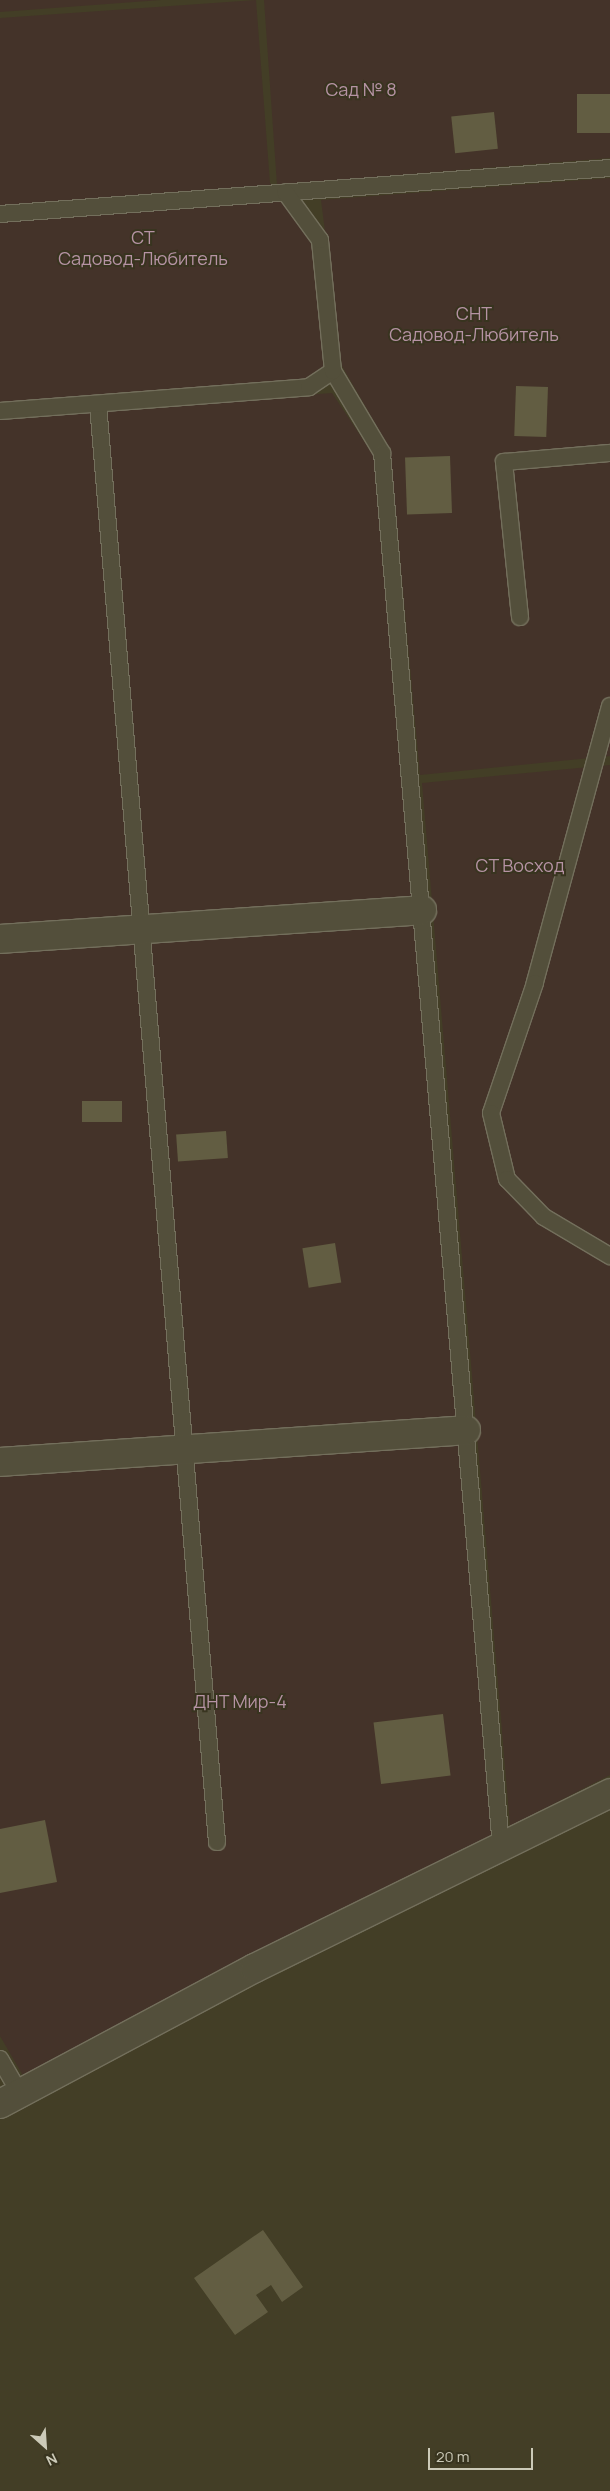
<!DOCTYPE html>
<meta charset="utf-8">
<style>
body{margin:0}
#map{position:relative;width:610px;height:2491px;overflow:hidden;background:#433e26;font-family:Manrope,sans-serif}
div>[style]{position:absolute}
.green>*{inset:0;background:#443329}
.building>*{inset:0;background:#625d42;transform-origin:0 0}
.roads{filter:drop-shadow(1px 0 #736f5c) drop-shadow(-1px 0 #736f5c) drop-shadow(0 1px #736f5c) drop-shadow(0 -1px #736f5c)}
.lane>*{height:16px;margin:-8px;padding:0 8px;transform-origin:8px;border-radius:8px;background:#534f3b}
.street>*{height:28px;margin:-14px;padding:0 14px;transform-origin:14px;border-radius:14px;background:#534f3b}
span{translate:-50% -50%;white-space:nowrap;text-align:center;line-height:1.15;-webkit-text-stroke:4px #38341f;paint-order:stroke}
.park-label{font-size:18px;color:#b693a4}
.north{position:absolute;left:20px;top:2421px;width:50px;height:50px;-webkit-text-stroke:4px #38341f;paint-order:stroke;rotate:154deg;font-size:14px;font-weight:700;line-height:20px;text-align:center;color:#cccab8}
.north::after{content:'';display:block;margin:auto;width:18px;height:22px;background:#cccab8;clip-path:polygon(50% 0,100% 100%,50% 72%,0 100%)}
.scale{position:absolute;left:428px;top:2448px;width:105px;height:22px;box-sizing:border-box;border:2px solid #cccab8;border-top:0;padding-left:6px;font-size:15px;line-height:18px;white-space:nowrap;color:#cccab8;-webkit-text-stroke:4px #38341f;paint-order:stroke}
</style>
<div id="map">
<div class="green">
<i style="clip-path:polygon(0 0,161px 0,0 12px)"></i>
<i style="clip-path:polygon(256px 0,270px 183px,313px 242px,325px 366px,306px 380px,0 404px,0 18px)"></i>
<i style="clip-path:polygon(264px 0,610px 0,610px 158px,277px 185px)"></i>
<i style="clip-path:polygon(610px 178px,610px 756px,420px 775px,390px 449px,342px 366px,321px 200px)"></i>
<i style="clip-path:polygon(332px 393px,374px 456px,492px 1841px,25px 2079px,0 2036px,0 419px)"></i>
<i style="clip-path:polygon(610px 765px,610px 1775px,510px 1826px,422px 783px)"></i>
</div>
<div class="building">
<i style="left:610px;top:94px;width:39px;height:33px;rotate:90deg"></i>
<i style="left:494px;top:112px;width:37px;height:43px;rotate:84deg"></i>
<i style="left:516px;top:386px;width:32px;height:50px;rotate:2deg"></i>
<i style="left:450px;top:456px;width:57px;height:45px;rotate:88deg"></i>
<i style="left:122px;top:1101px;width:21px;height:40px;rotate:90deg"></i>
<i style="left:226px;top:1131px;width:27px;height:50px;rotate:86deg"></i>
<i style="left:335px;top:1243px;width:40px;height:33px;rotate:81deg"></i>
<i style="left:443px;top:1714px;width:62px;height:70px;rotate:83deg"></i>
<i style="clip-path:polygon(45px 1820px,57px 1882px,0 1893px,0 1829px)"></i>
<i style="clip-path:polygon(263px 2230px,303px 2287px,282px 2302px,271px 2285px,256px 2295px,268px 2312px,235px 2335px,194px 2278px)"></i>
</div>
<div class="roads">
<div class="lane">
<i style="left:0;top:214px;width:612px;rotate:-4.31deg"></i>
<i style="left:333px;top:371px;width:96px;rotate:59.1deg"></i>
<i style="left:382px;top:453px;width:1399px;rotate:85.12deg"></i>
<i style="left:98px;top:404px;width:1443px;rotate:85.27deg"></i>
<i style="left:0;top:411px;width:310px;rotate:-4.4deg"></i>
<i style="left:309px;top:387px;width:29px;rotate:-34deg"></i>
<i style="left:333px;top:371px;width:132px;rotate:-95.7deg"></i>
<i style="left:320px;top:240px;width:59px;rotate:-126.1deg"></i>
<i style="left:520px;top:617px;width:156px;rotate:-95.9deg"></i>
<i style="left:504px;top:462px;width:106px;rotate:-4.9deg"></i>
<i style="left:610px;top:706px;width:287px;rotate:105.2deg"></i>
<i style="left:535px;top:983px;width:137px;rotate:108.7deg"></i>
<i style="left:491px;top:1113px;width:68px;rotate:76.4deg"></i>
<i style="left:507px;top:1179px;width:53px;rotate:45.8deg"></i>
<i style="left:544px;top:1217px;width:77px;rotate:30.6deg"></i>
<i style="left:0;top:2059px;width:39px;rotate:60deg"></i>
</div>
<div class="street">
<i style="left:0;top:939px;width:423px;rotate:-3.9deg"></i>
<i style="left:0;top:1462px;width:467px;rotate:-3.9deg"></i>
<i style="left:0;top:2104px;width:289px;rotate:-28.1deg"></i>
<i style="left:255px;top:1968px;width:396px;rotate:-26.2deg"></i>
</div>
</div>
<div class="park-label">
<span style="left:361px;top:89px">Сад № 8</span>
<span style="left:143px;top:248px">СТ<br>Садовод-Любитель</span>
<span style="left:474px;top:324px">СНТ<br>Садовод-Любитель</span>
<span style="left:520px;top:865px">СТ Восход</span>
<span style="left:240px;top:1701px">ДНТ Мир-4</span>
</div>
<div class="north">N</div>
<div class="scale">20 m</div>
</div>
